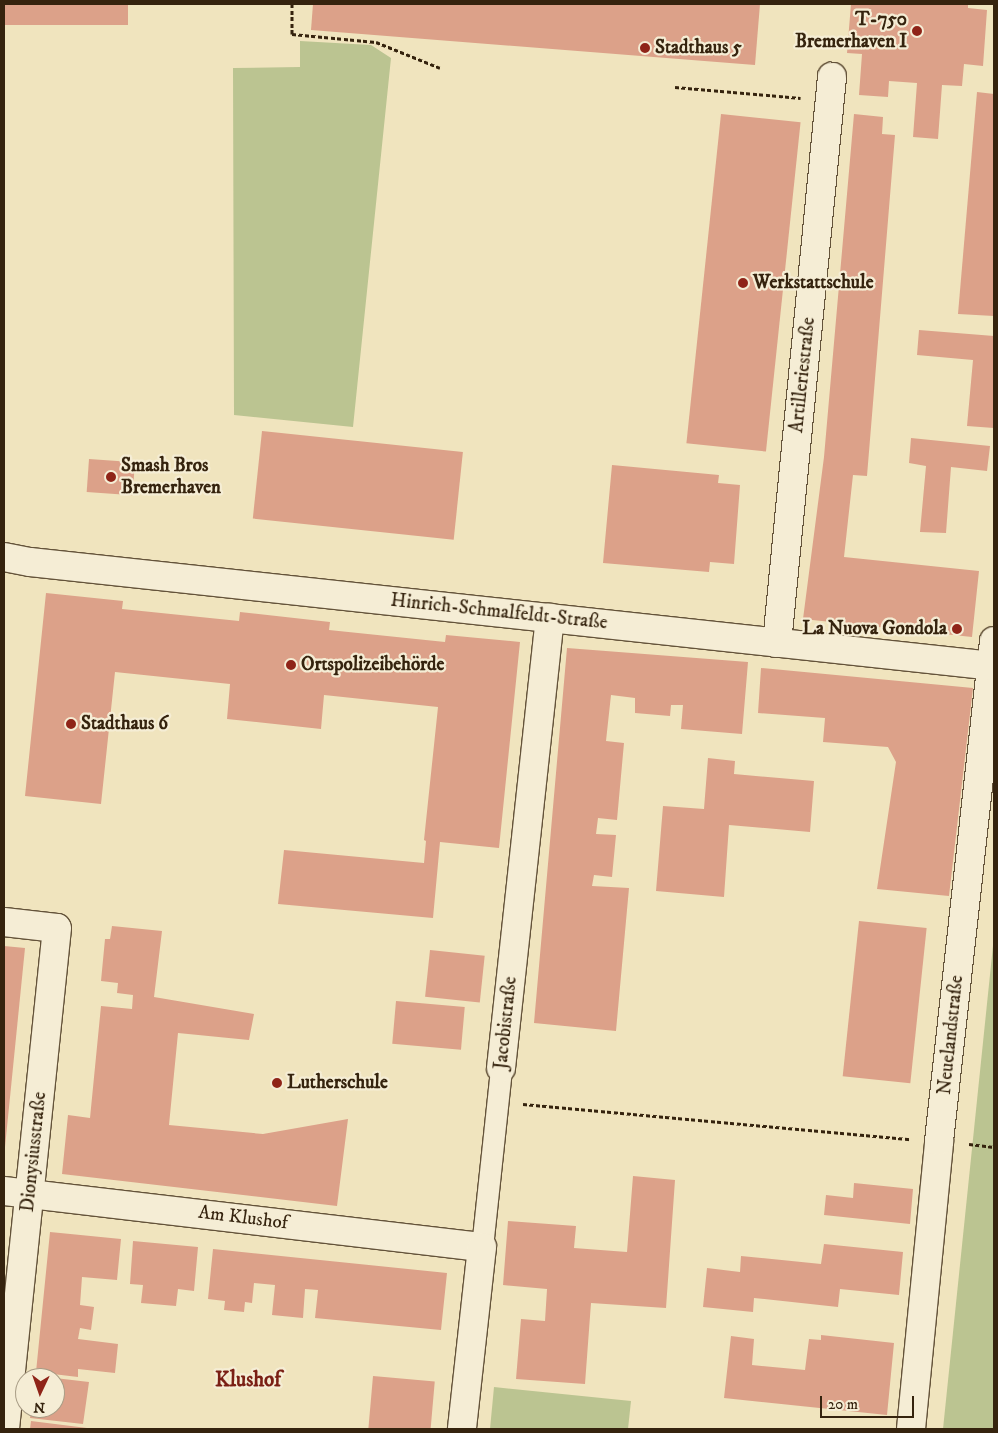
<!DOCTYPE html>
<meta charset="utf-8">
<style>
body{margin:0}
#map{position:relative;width:998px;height:1433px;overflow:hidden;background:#f0e4be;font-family:"IM FELL DW Pica",serif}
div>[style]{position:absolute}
.green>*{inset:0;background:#bbc491}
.building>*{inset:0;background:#dca189;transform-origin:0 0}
.path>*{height:3px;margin-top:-1.5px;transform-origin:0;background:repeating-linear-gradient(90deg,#35230e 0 4px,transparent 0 6.5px)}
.roads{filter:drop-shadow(1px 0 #64533a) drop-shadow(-1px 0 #64533a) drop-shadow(0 1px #64533a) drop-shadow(0 -1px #64533a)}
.pedestrian>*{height:21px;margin:-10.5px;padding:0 10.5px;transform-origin:10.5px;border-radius:10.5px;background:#f5edd5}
.minor>*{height:28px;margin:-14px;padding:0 14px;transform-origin:14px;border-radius:14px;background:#f5edd5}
.tertiary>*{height:28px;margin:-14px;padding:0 14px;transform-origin:14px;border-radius:14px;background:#f5edd5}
.dots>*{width:14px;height:14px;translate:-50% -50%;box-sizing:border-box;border:2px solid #f5edd5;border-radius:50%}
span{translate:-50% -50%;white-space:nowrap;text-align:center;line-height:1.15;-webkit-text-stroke:4.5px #f5edd5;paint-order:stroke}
.poi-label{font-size:19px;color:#35230e;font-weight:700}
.right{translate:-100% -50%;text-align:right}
.left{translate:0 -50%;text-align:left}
.street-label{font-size:19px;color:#35230e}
.quarter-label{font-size:21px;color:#7a1f14;font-weight:700}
.frame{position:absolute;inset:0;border:5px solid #35230e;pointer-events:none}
.north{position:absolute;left:15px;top:1368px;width:50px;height:50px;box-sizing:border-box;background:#f5edd5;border:1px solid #a89c85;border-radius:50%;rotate:183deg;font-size:14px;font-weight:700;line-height:20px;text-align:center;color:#35230e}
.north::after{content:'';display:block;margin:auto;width:18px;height:22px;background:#8f2418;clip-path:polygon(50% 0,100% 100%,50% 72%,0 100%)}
.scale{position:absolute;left:820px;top:1396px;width:94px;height:22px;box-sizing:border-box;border:2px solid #35230e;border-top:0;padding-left:6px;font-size:15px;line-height:18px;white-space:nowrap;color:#35230e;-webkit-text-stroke:4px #f5edd5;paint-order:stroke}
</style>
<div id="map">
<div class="green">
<i style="clip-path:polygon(300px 41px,371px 45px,391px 58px,353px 427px,234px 415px,233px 68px,300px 67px)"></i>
<i style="clip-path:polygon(994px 936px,994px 1429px,943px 1429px)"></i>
<i style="clip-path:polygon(494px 1387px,631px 1401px,628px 1429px,490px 1429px)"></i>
</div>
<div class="building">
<i style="left:4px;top:4px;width:124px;height:21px"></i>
<i style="clip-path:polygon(313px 4px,760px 4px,755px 65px,311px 30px)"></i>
<i style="clip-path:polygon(851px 4px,968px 4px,968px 8px,987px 10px,983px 66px,964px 64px,962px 86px,942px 85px,938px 139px,913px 137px,917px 83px,889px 81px,888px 97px,859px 95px,862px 54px,847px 53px)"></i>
<i style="clip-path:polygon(977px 92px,994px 94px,994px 316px,958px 314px)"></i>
<i style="left:721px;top:114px;width:80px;height:331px;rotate:6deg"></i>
<i style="clip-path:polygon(854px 114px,883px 117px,882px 134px,895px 135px,867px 476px,853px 475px,844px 557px,979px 571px,972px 637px,803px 619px,824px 457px)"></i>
<i style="clip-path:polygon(919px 330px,994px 336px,994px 428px,967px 426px,973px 360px,917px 355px)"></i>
<i style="left:262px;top:431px;width:202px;height:88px;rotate:6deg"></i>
<i style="clip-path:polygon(911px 438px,990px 446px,987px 471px,951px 467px,946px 533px,920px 532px,926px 466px,909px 463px)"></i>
<i style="left:89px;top:459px;width:46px;height:33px;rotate:4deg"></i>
<i style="clip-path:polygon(612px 465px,719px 475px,718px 483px,740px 485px,734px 564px,710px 562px,709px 572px,603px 563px)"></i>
<i style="clip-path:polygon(46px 593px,123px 601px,122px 609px,239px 621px,240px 612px,330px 622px,329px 630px,445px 642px,446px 635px,520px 642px,499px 848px,440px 842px,433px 918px,278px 904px,284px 850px,424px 863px,426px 841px,424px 840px,438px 707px,324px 695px,321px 729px,227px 719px,230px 684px,115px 672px,101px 804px,25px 796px)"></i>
<i style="clip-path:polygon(567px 648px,748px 662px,742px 734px,681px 729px,683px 705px,671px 705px,670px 716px,635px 713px,635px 698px,611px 695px,606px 741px,624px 743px,617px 820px,598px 818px,596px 834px,616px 835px,612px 877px,594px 875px,592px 886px,629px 888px,616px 1031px,534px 1023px)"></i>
<i style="clip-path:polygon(761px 668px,973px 688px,949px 896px,877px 889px,896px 762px,888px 747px,823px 742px,825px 718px,758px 713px)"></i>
<i style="clip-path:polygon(708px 758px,735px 761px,734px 774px,814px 781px,810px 832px,729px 825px,724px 897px,656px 891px,663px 806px,704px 809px)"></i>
<i style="left:859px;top:921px;width:68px;height:156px;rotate:6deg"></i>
<i style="clip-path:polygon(112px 926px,162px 931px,154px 997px,254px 1014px,249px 1040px,178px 1033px,169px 1125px,263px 1134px,348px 1119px,337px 1206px,62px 1174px,68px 1115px,90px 1118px,101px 1006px,132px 1009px,133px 995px,117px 993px,118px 983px,101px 981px,105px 939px,110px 939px)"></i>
<i style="clip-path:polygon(4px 946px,25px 948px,5px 1147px,4px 1147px)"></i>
<i style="left:430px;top:950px;width:55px;height:47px;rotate:6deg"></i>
<i style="left:396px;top:1001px;width:69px;height:43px;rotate:5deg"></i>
<i style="clip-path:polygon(633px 1176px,675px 1180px,666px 1308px,591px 1303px,585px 1384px,516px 1379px,521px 1319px,545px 1321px,547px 1289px,503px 1285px,508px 1221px,576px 1226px,574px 1248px,627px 1252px)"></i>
<i style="clip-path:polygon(854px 1183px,913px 1189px,910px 1224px,824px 1215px,826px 1195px,853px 1198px)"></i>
<i style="clip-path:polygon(50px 1232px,121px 1239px,117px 1280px,82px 1277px,80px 1305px,94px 1307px,91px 1330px,80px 1328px,78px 1339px,118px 1344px,115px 1373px,78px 1369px,78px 1377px,36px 1372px)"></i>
<i style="clip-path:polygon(133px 1241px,198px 1247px,194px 1291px,178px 1289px,176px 1306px,141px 1303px,143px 1285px,130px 1284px)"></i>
<i style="clip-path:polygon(824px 1244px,903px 1252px,899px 1295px,840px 1289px,838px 1307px,754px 1298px,753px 1312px,703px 1307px,707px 1268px,740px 1272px,741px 1256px,821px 1264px)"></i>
<i style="clip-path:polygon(213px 1249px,447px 1273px,441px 1330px,315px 1318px,318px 1290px,305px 1289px,303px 1318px,272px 1315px,275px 1285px,254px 1283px,252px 1303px,245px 1302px,244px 1312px,224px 1310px,225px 1301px,208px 1299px)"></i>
<i style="clip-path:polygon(821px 1335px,894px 1343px,887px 1415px,724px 1398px,731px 1336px,754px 1339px,752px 1365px,805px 1370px,809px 1339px,821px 1340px)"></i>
<i style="left:373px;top:1376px;width:62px;height:53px;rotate:5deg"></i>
<i style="clip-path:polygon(55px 1378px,89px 1382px,83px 1424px,30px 1418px,32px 1408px,55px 1408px)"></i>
<i style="clip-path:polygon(31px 1421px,87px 1428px,87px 1429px,30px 1429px)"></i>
</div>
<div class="path">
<i style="left:292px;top:4px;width:30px;rotate:90deg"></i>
<i style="left:292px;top:34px;width:84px;rotate:5.4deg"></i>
<i style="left:376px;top:42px;width:69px;rotate:22.1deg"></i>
<i style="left:675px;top:87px;width:126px;rotate:5deg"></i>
<i style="left:523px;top:1104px;width:389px;rotate:5.2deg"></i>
<i style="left:969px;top:1144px;width:25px;rotate:7deg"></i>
</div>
<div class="roads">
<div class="pedestrian">
<i style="left:482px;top:1247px;width:180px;rotate:-83.9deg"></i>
</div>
<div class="minor">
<i style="left:777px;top:643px;width:569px;rotate:-84.45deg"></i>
<i style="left:4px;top:922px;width:53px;rotate:6.5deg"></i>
<i style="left:57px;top:928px;width:504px;rotate:95.93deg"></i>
<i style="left:501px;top:1068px;width:453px;rotate:-83.8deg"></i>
<i style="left:4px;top:1191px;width:481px;rotate:6.7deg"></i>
<i style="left:482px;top:1247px;width:183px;rotate:96.3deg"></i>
<i style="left:911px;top:1429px;width:289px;rotate:-84.4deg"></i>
<i style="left:939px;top:1141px;width:503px;rotate:-83.72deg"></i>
</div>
<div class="tertiary">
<i style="left:4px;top:557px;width:26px;rotate:11deg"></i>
<i style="left:30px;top:562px;width:970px;rotate:6.16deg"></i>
</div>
</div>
<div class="dots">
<i style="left:917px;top:31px;background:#8f2418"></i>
<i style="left:645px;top:48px;background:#8f2418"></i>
<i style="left:743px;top:283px;background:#8f2418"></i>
<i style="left:111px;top:477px;background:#8f2418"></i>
<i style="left:957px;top:629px;background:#8f2418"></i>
<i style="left:291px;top:665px;background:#8f2418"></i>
<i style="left:71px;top:724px;background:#8f2418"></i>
<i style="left:277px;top:1083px;background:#8f2418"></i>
</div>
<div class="poi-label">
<span class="right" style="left:907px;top:31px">T-750<br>Bremerhaven I</span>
<span class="left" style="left:655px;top:48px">Stadthaus 5</span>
<span class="left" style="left:753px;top:283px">Werkstattschule</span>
<span class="left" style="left:121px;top:477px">Smash Bros<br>Bremerhaven</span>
<span class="right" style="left:947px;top:629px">La Nuova Gondola</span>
<span class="left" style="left:301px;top:665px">Ortspolizeibehörde</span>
<span class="left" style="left:81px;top:724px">Stadthaus 6</span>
<span class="left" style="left:287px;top:1083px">Lutherschule</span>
</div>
<div class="street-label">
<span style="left:803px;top:375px;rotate:-84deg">Artilleriestraße</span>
<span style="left:499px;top:612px;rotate:6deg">Hinrich-Schmalfeldt-Straße</span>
<span style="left:506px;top:1023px;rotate:-84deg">Jacobistraße</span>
<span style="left:951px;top:1035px;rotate:-84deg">Neuelandstraße</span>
<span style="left:34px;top:1152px;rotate:-84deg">Dionysiusstraße</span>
<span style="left:243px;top:1218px;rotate:7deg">Am Klushof</span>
</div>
<div class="quarter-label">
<span style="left:248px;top:1380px">Klushof</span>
</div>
<div class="frame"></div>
<div class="north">N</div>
<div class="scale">20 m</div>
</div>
